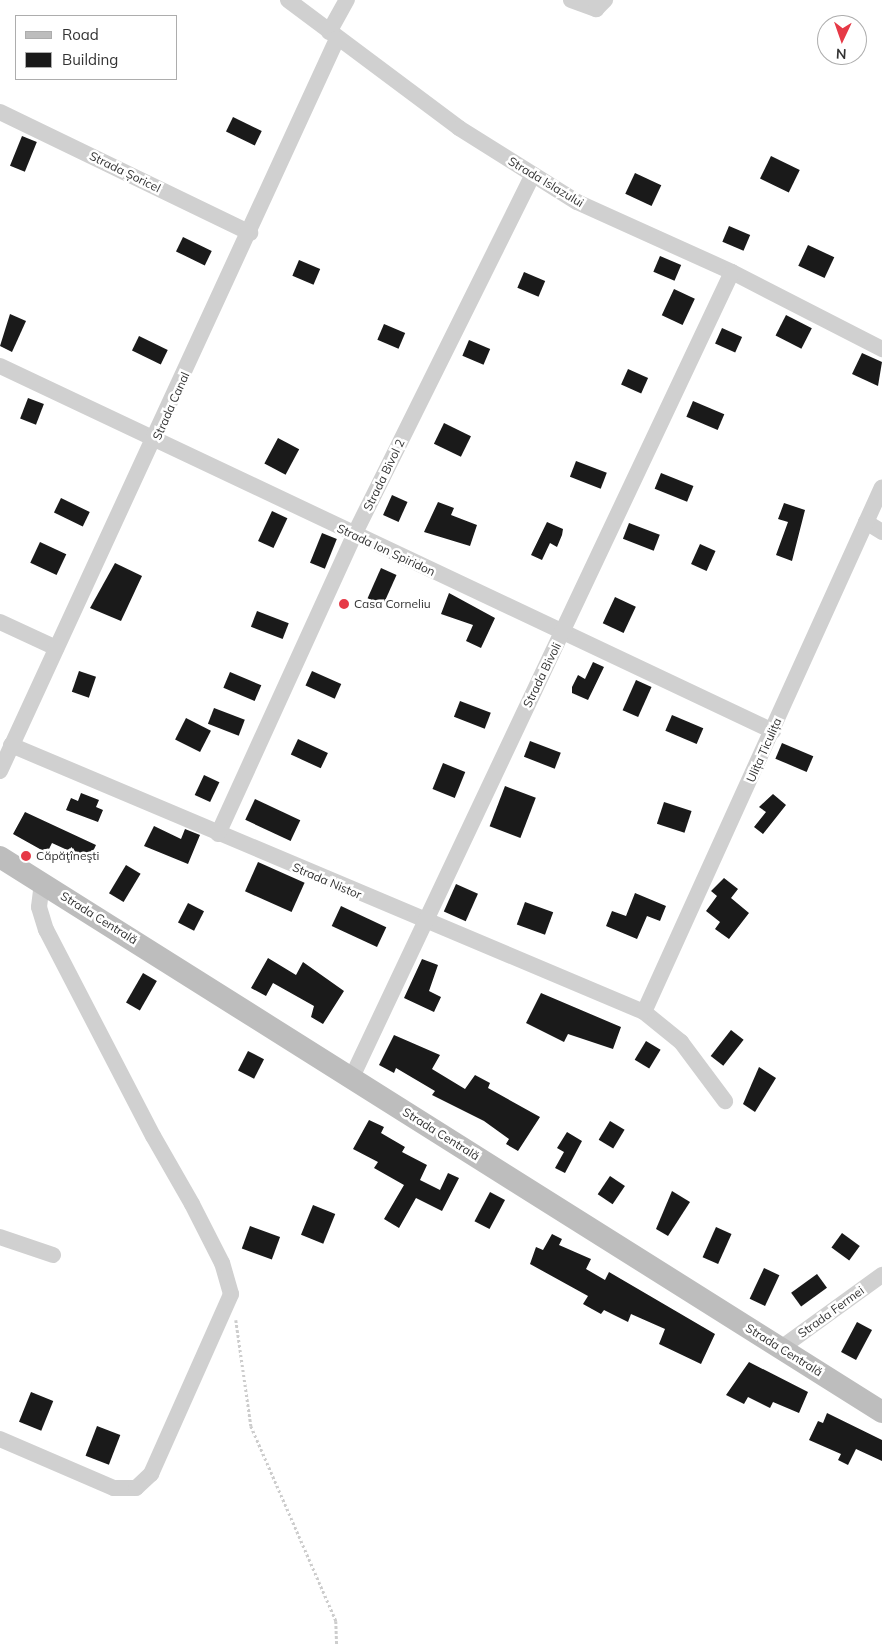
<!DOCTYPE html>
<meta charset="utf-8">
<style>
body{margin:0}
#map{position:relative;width:882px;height:1646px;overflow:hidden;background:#fff;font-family:Mulish,sans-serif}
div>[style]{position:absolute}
.building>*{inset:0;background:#1a1a1a;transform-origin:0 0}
.path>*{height:2.5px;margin-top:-1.25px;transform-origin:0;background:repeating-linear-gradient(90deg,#cdcdcd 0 2.5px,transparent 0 5px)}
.street>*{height:16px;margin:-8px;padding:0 8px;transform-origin:8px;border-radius:8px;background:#d0d0d0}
.secondary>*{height:22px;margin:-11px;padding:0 11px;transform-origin:11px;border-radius:11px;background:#bdbdbd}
.dots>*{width:14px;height:14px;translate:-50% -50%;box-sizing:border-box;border:2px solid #fff;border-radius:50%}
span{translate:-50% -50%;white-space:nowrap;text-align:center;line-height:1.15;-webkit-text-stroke:5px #fff;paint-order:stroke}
.street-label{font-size:12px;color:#333}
.poi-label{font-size:12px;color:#333}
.left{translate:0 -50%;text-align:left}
.legend{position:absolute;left:15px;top:15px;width:162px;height:65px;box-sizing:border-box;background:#fff;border:1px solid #adadad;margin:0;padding:6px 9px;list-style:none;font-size:15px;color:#333}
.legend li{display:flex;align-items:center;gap:10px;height:25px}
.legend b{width:25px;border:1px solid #adadad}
.north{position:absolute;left:817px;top:15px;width:50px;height:50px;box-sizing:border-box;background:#fff;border:1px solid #adadad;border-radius:50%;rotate:183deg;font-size:14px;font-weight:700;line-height:20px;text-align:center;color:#333}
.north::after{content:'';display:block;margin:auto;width:18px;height:22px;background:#e63946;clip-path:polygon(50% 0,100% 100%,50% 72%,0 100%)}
</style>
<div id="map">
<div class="building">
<i style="left:233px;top:117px;width:32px;height:16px;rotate:26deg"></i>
<i style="left:22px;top:136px;width:16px;height:32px;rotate:22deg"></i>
<i style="left:771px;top:156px;width:32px;height:25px;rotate:26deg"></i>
<i style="left:635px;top:173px;width:29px;height:23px;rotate:25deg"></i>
<i style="left:729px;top:226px;width:23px;height:17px;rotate:23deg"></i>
<i style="left:183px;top:237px;width:32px;height:16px;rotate:26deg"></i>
<i style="left:808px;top:245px;width:29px;height:23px;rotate:25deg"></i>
<i style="left:660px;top:256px;width:23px;height:17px;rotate:23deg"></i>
<i style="left:299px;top:260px;width:23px;height:17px;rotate:23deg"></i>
<i style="left:524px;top:272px;width:23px;height:17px;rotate:23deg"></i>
<i style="left:674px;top:289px;width:23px;height:29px;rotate:25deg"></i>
<i style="clip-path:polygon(10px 314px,26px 321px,12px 352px,0 346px)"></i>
<i style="left:786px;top:315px;width:29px;height:23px;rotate:27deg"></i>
<i style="left:384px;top:324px;width:23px;height:17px;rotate:23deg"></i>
<i style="left:722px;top:328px;width:22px;height:17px;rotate:24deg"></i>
<i style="left:139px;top:336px;width:32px;height:16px;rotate:26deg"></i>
<i style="left:469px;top:340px;width:23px;height:17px;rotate:23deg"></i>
<i style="clip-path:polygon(862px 353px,882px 362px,878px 386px,852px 374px)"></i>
<i style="left:628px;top:369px;width:22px;height:17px;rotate:24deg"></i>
<i style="left:28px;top:398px;width:17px;height:22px;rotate:21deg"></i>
<i style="left:693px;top:401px;width:34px;height:17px;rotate:23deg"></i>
<i style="left:444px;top:423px;width:30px;height:23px;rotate:26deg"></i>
<i style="left:278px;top:438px;width:24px;height:29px;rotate:28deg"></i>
<i style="left:576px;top:461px;width:33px;height:17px;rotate:21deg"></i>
<i style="left:661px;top:473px;width:35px;height:17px;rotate:22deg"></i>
<i style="left:392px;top:495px;width:17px;height:22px;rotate:24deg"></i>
<i style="left:61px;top:498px;width:32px;height:16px;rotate:26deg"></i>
<i style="clip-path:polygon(438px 502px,454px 508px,451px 515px,477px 525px,470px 546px,424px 532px)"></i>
<i style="clip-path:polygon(784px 503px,805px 510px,792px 561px,776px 555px,788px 522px,778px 519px)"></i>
<i style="left:272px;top:511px;width:17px;height:33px;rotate:25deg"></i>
<i style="clip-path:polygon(547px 522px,563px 529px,562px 535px,557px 547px,550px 543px,542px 560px,531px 555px)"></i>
<i style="left:629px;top:523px;width:33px;height:17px;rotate:21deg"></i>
<i style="left:322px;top:533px;width:16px;height:32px;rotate:22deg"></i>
<i style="left:40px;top:542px;width:29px;height:23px;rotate:25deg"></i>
<i style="left:700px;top:544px;width:17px;height:22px;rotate:24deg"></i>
<i style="clip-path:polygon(115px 563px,142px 576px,121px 621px,90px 608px)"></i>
<i style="left:381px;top:568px;width:17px;height:33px;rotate:24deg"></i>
<i style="clip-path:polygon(449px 593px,495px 618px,481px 648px,466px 641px,473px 625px,441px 614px)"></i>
<i style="left:615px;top:597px;width:23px;height:29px;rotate:25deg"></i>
<i style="left:257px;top:611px;width:34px;height:17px;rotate:21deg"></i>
<i style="clip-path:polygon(593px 662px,604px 667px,588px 700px,572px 693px,572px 687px,578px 675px,585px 679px)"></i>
<i style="left:79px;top:671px;width:18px;height:22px;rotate:19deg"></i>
<i style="left:312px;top:671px;width:32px;height:16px;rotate:24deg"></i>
<i style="left:230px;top:672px;width:34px;height:17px;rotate:23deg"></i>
<i style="left:636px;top:680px;width:17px;height:33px;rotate:24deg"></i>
<i style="left:460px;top:701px;width:33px;height:17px;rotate:21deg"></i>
<i style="left:214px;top:708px;width:33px;height:17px;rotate:21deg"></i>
<i style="left:672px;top:715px;width:34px;height:17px;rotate:23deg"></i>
<i style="left:186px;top:718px;width:28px;height:24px;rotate:27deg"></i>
<i style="left:298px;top:739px;width:33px;height:17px;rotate:25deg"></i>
<i style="left:530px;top:741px;width:33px;height:17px;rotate:21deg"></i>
<i style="left:782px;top:743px;width:34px;height:17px;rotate:23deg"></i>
<i style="left:443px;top:763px;width:24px;height:28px;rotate:22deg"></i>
<i style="left:204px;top:775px;width:17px;height:22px;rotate:25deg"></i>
<i style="left:505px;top:786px;width:33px;height:43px;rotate:21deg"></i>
<i style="clip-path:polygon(81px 793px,99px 800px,96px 807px,103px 810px,98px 822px,66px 810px,71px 798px,78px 801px)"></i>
<i style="clip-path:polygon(773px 794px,786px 805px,763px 834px,754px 827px,766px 812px,759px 807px)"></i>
<i style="left:255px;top:799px;width:50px;height:23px;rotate:25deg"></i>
<i style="left:664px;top:802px;width:29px;height:23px;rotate:18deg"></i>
<i style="clip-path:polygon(25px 812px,96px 845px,89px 860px,52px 843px,47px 853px,13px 834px)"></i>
<i style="clip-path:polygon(154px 826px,181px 839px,185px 829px,200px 835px,188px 864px,144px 846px)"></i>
<i style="left:258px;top:862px;width:51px;height:32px;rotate:24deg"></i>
<i style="left:126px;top:865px;width:17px;height:33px;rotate:31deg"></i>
<i style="clip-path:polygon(724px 878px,738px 889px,731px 898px,749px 913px,729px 939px,715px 929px,720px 922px,706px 911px,717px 896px,711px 891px)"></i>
<i style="left:456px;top:884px;width:24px;height:30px;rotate:24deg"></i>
<i style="clip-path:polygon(635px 893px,666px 906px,660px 921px,647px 916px,637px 939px,606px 926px,612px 911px,626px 916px)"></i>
<i style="left:525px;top:902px;width:30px;height:24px;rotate:20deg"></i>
<i style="left:188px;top:903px;width:18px;height:22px;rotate:27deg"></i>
<i style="left:341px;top:906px;width:50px;height:22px;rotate:25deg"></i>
<i style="clip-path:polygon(268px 958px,296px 975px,303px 962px,344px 991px,323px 1024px,311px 1017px,314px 1006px,273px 983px,266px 996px,251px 988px)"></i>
<i style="clip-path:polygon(422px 959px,438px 965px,429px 991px,441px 997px,434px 1012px,404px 998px)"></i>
<i style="left:143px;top:973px;width:16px;height:34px;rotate:30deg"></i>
<i style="clip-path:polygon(541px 993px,621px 1027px,613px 1049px,568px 1034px,564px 1042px,526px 1023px)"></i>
<i style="left:731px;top:1030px;width:16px;height:33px;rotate:38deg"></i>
<i style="clip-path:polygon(394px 1035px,440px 1055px,432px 1069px,465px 1089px,475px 1075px,490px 1083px,488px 1088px,540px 1117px,518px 1151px,506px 1144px,509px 1139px,484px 1121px,432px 1095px,435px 1091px,396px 1068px,394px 1073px,379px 1065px)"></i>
<i style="left:646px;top:1041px;width:17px;height:22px;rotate:31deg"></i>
<i style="left:248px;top:1051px;width:18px;height:22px;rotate:27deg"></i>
<i style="clip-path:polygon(759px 1067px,776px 1078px,755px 1112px,743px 1104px)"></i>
<i style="clip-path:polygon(369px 1120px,384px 1127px,381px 1133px,405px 1147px,402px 1152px,427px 1165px,420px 1180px,440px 1190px,448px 1173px,459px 1178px,442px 1211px,416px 1198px,399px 1228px,384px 1219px,404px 1185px,374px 1168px,378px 1162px,353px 1149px)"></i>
<i style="left:610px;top:1121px;width:17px;height:22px;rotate:31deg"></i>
<i style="clip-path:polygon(567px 1132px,582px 1141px,565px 1173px,555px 1168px,564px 1152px,557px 1148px)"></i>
<i style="left:610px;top:1176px;width:18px;height:22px;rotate:34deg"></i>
<i style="clip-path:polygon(672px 1191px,690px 1202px,668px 1236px,656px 1229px)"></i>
<i style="left:490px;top:1192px;width:17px;height:33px;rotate:28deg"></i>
<i style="left:313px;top:1205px;width:24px;height:32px;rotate:22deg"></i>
<i style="left:250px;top:1226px;width:32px;height:24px;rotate:20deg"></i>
<i style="left:716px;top:1227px;width:17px;height:33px;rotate:24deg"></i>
<i style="left:842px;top:1233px;width:22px;height:18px;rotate:36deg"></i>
<i style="clip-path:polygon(552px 1234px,562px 1239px,559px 1245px,591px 1259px,586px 1269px,605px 1280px,609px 1272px,715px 1334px,701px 1364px,659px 1344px,665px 1329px,631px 1314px,628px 1322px,604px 1310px,601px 1314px,583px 1304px,588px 1296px,530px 1264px,536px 1247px,543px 1250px)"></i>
<i style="left:764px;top:1268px;width:17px;height:34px;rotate:25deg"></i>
<i style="left:817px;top:1274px;width:17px;height:32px;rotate:54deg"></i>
<i style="left:857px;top:1322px;width:17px;height:34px;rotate:28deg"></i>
<i style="clip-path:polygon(749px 1362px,808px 1392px,799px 1413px,773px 1402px,770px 1408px,748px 1397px,744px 1404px,726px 1395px)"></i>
<i style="left:31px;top:1392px;width:24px;height:32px;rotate:22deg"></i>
<i style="clip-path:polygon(827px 1413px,882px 1440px,882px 1461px,856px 1449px,848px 1465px,838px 1460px,841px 1454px,809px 1440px,818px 1421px,823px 1423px)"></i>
<i style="left:97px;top:1426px;width:25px;height:32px;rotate:21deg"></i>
</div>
<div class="path">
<i style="left:236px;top:1320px;width:107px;rotate:81.9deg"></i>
<i style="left:251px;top:1426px;width:213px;rotate:66.4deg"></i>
<i style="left:336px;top:1621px;width:25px;rotate:88deg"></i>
</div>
<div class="street">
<i style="left:288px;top:0;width:214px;rotate:36.8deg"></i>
<i style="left:459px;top:128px;width:139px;rotate:32.1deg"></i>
<i style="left:577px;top:202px;width:170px;rotate:24.3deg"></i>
<i style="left:732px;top:272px;width:169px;rotate:27.2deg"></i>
<i style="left:571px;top:0;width:27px;rotate:20deg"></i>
<i style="left:596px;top:9px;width:13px;rotate:-45deg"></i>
<i style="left:329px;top:32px;width:37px;rotate:-61deg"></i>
<i style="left:0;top:112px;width:278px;rotate:25.8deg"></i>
<i style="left:0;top:366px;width:855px;rotate:25.28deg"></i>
<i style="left:866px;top:522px;width:19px;rotate:32deg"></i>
<i style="left:0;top:622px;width:62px;rotate:24.9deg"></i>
<i style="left:11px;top:745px;width:687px;rotate:22.87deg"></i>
<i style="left:644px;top:1012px;width:48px;rotate:39deg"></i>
<i style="left:681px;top:1042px;width:74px;rotate:53.3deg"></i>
<i style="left:0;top:771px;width:806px;rotate:-65.28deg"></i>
<i style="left:218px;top:834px;width:328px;rotate:-65.5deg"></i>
<i style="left:354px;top:535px;width:402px;rotate:-63.6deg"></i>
<i style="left:644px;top:1012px;width:576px;rotate:-65.61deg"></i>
<i style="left:352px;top:1077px;width:890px;rotate:-64.73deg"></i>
<i style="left:0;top:1237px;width:56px;rotate:18.8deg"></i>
<i style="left:781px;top:1348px;width:125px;rotate:-35.9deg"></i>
<i style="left:0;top:1439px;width:124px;rotate:23.3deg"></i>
<i style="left:114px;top:1488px;width:22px"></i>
<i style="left:136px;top:1488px;width:21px;rotate:-43deg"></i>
<i style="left:151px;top:1474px;width:197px;rotate:-66deg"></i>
<i style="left:231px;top:1294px;width:32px;rotate:-106deg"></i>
<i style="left:222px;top:1263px;width:66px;rotate:-117deg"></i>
<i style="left:192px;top:1204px;width:78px;rotate:-119.8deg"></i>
<i style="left:153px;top:1136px;width:232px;rotate:-117.4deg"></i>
<i style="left:46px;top:930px;width:24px;rotate:-107deg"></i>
<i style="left:39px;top:907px;width:24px;rotate:-83deg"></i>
</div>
<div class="secondary">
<i style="left:0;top:857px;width:1042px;rotate:32.18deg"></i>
</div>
<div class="dots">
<i style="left:344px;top:604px;background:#e63946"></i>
<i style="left:26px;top:856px;background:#e63946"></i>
</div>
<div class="street-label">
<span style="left:125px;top:172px;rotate:26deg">Strada Șoricel</span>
<span style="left:546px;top:182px;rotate:31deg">Strada Islazului</span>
<span style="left:171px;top:406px;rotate:-66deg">Strada Canal</span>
<span style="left:384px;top:475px;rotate:-64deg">Strada Bivol 2</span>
<span style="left:386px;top:550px;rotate:25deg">Strada Ion Spiridon</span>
<span style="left:542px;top:675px;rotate:-64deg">Strada Bivoli</span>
<span style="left:764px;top:750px;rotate:-66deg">Ulița Ticulița</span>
<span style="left:327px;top:881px;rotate:23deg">Strada Nistor</span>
<span style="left:99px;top:918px;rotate:32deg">Strada Centrală</span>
<span style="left:441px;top:1134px;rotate:32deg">Strada Centrală</span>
<span style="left:831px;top:1312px;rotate:-36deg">Strada Fermei</span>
<span style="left:784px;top:1350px;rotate:32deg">Strada Centrală</span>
</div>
<div class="poi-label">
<span class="left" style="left:354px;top:604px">Casa Corneliu</span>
<span class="left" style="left:36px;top:856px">Căpăţîneşti</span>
</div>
<ul class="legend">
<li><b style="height:6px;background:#bdbdbd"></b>Road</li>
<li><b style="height:14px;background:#1a1a1a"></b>Building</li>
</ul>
<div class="north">N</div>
</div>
